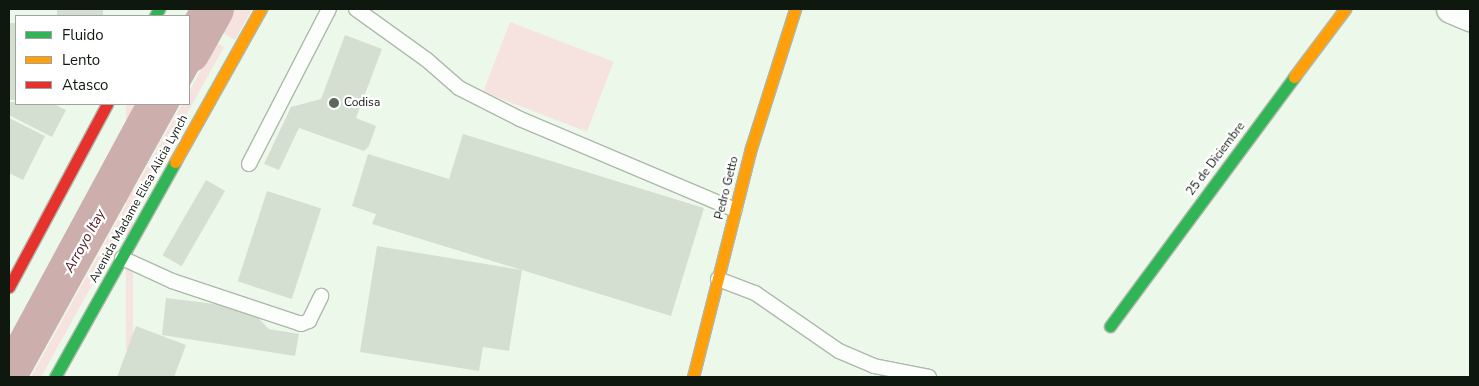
<!DOCTYPE html>
<style>
body{margin:0}
#map{position:relative;width:1479px;height:386px;overflow:hidden;background:#ecf9ea;font-family:"Nunito Sans",sans-serif}
div>[style]{position:absolute}
.green>*{inset:0;background:#f6e2de;transform-origin:0 0}
.water>*{inset:0;background:#ccafad}
.pier>*{inset:0;background:#ecf9ea}
.river>*{height:42px;margin:-21px;padding:0 21px;transform-origin:21px;border-radius:21px;background:#ccafad}
.building>*{inset:0;background:#d4dfd2;transform-origin:0 0}
.roads{filter:drop-shadow(1px 0 #aeb8ac) drop-shadow(-1px 0 #aeb8ac) drop-shadow(0 1px #aeb8ac) drop-shadow(0 -1px #aeb8ac)}
.lane>*{height:14px;margin:-7px;padding:0 7px;transform-origin:7px;border-radius:7px;background:#fcfefc}
.street>*{height:28px;margin:-14px;padding:0 14px;transform-origin:14px;border-radius:14px;background:#fcfefc}
.fast>*{height:11px;margin:-5.5px;padding:0 5.5px;transform-origin:5.5px;border-radius:5.5px;background:#30b455}
.slow>*{height:11px;margin:-5.5px;padding:0 5.5px;transform-origin:5.5px;border-radius:5.5px;background:#ff9f0a}
.jam>*{height:11px;margin:-5.5px;padding:0 5.5px;transform-origin:5.5px;border-radius:5.5px;background:#e5322d}
.dots>*{width:14px;height:14px;translate:-50% -50%;box-sizing:border-box;border:2px solid #fff;border-radius:50%}
span{translate:-50% -50%;white-space:nowrap;text-align:center;line-height:1.15;-webkit-text-stroke:4.5px #fff;paint-order:stroke}
.poi-label{font-size:12px;color:#0f180e}
.left{translate:0 -50%;text-align:left}
.street-label{font-size:12px;color:#0f180e}
.water-label{font-size:14px;color:#4c121d;font-style:italic}
.frame{position:absolute;inset:0;border:10px solid #0f180e;pointer-events:none}
.legend{position:absolute;left:15px;top:15px;width:175px;height:90px;box-sizing:border-box;background:#fff;border:1px solid #9fa39f;margin:0;padding:6px 9px;list-style:none;font-size:15px;color:#0f180e}
.legend li{display:flex;align-items:center;gap:10px;height:25px}
.legend b{width:25px;border:1px solid #9fa39f}
</style>
<div id="map">
<div class="green">
<i style="clip-path:polygon(233px 9px,252px 9px,235px 40px,220px 32px)"></i>
<i style="left:510px;top:22px;width:111px;height:75px;rotate:21deg"></i>
<i style="clip-path:polygon(216px 42px,224px 47px,61px 341px,41px 377px,31px 377px,182px 104px,189px 104px,189px 92px)"></i>
<i style="left:126px;top:104px;width:7px;height:246px"></i>
</div>
<div class="water">
<i style="clip-path:polygon(186px 9px,232px 9px,220px 32px,212px 27px,208px 35px,215px 40px,189px 87px,189px 25px,207px 35px,211px 27px)"></i>
<i style="clip-path:polygon(135px 104px,180px 104px,29px 377px,9px 377px,9px 337px)"></i>
</div>
<div class="pier">
<i style="clip-path:polygon(183px 9px,224px 29px,220px 34px,213px 31px,211px 34px,217px 39px,214px 46px,189px 31px,189px 23px,206px 32px,208px 28px,182px 14px)"></i>
</div>
<div class="river">
<i style="left:189px;top:52px;width:49px;rotate:-60.8deg"></i>
</div>
<div class="building">
<i style="left:57px;top:9px;width:46px;height:7px"></i>
<i style="left:9px;top:23px;width:7px;height:77px"></i>
<i style="clip-path:polygon(345px 35px,382px 49px,356px 118px,376px 126px,369px 146px,364px 151px,299px 128px,279px 170px,264px 164px,291px 107px,321px 99px)"></i>
<i style="clip-path:polygon(9px 102px,54px 104px,66px 110px,52px 137px,9px 115px)"></i>
<i style="clip-path:polygon(9px 118px,45px 136px,23px 180px,9px 173px)"></i>
<i style="clip-path:polygon(463px 134px,704px 208px,671px 316px,372px 224px,376px 214px,352px 206px,368px 154px,449px 179px)"></i>
<i style="left:206px;top:180px;width:22px;height:87px;rotate:30deg"></i>
<i style="left:267px;top:191px;width:57px;height:95px;rotate:18deg"></i>
<i style="clip-path:polygon(377px 246px,522px 270px,509px 351px,483px 347px,479px 371px,360px 352px)"></i>
<i style="clip-path:polygon(166px 298px,248px 308px,269px 329px,299px 334px,295px 356px,162px 335px)"></i>
<i style="clip-path:polygon(136px 326px,186px 345px,174px 377px,117px 377px)"></i>
</div>
<div class="roads">
<div class="lane">
<i style="left:356px;top:9px;width:87px;rotate:35.7deg"></i>
<i style="left:427px;top:60px;width:43px;rotate:41.2deg"></i>
<i style="left:459px;top:88px;width:68px;rotate:26.9deg"></i>
<i style="left:520px;top:119px;width:233px;rotate:22.9deg"></i>
<i style="left:249px;top:164px;width:174px;rotate:-62.7deg"></i>
<i style="left:122px;top:258px;width:55px;rotate:24.7deg"></i>
<i style="left:172px;top:281px;width:136px;rotate:18.4deg"></i>
<i style="left:301px;top:324px;width:9px;rotate:-21deg"></i>
<i style="left:309px;top:321px;width:28px;rotate:-64deg"></i>
<i style="left:718px;top:279px;width:40px;rotate:21deg"></i>
<i style="left:755px;top:293px;width:102px;rotate:34.6deg"></i>
<i style="left:839px;top:351px;width:38px;rotate:23deg"></i>
<i style="left:874px;top:366px;width:56px;rotate:11.3deg"></i>
</div>
<div class="street">
<i style="left:1451px;top:9px;width:21px;rotate:23deg"></i>
</div>
<div class="fast">
<i style="left:155px;top:16px;width:8px;rotate:-60deg"></i>
<i style="left:1110px;top:326px;width:310px;rotate:-53.5deg"></i>
<i style="left:55px;top:377px;width:246px;rotate:-60.8deg"></i>
</div>
<div class="slow">
<i style="left:1294px;top:77px;width:85px;rotate:-53.1deg"></i>
<i style="left:175px;top:162px;width:176px;rotate:-60.7deg"></i>
<i style="left:693px;top:377px;width:236px;rotate:-75.8deg"></i>
<i style="left:751px;top:148px;width:146px;rotate:-72.4deg"></i>
</div>
<div class="jam">
<i style="left:9px;top:287px;width:208px;rotate:-61.8deg"></i>
</div>
</div>
<div class="dots">
<i style="left:334px;top:103px;background:#5c675b"></i>
</div>
<div class="poi-label">
<span class="left" style="left:344px;top:103px">Codisa</span>
</div>
<div class="street-label">
<span style="left:1216px;top:159px;rotate:-53deg">25 de Diciembre</span>
<span style="left:727px;top:188px;rotate:-76deg">Pedro Getto</span>
<span style="left:139px;top:199px;rotate:-61deg">Avenida Madame Elisa Alicia Lynch</span>
</div>
<div class="water-label">
<span style="left:85px;top:241px;rotate:-61deg">Arroyo Itay</span>
</div>
<div class="frame"></div>
<ul class="legend">
<li><b style="height:6px;background:#30b455"></b>Fluido</li>
<li><b style="height:6px;background:#ff9f0a"></b>Lento</li>
<li><b style="height:6px;background:#e5322d"></b>Atasco</li>
</ul>
</div>
